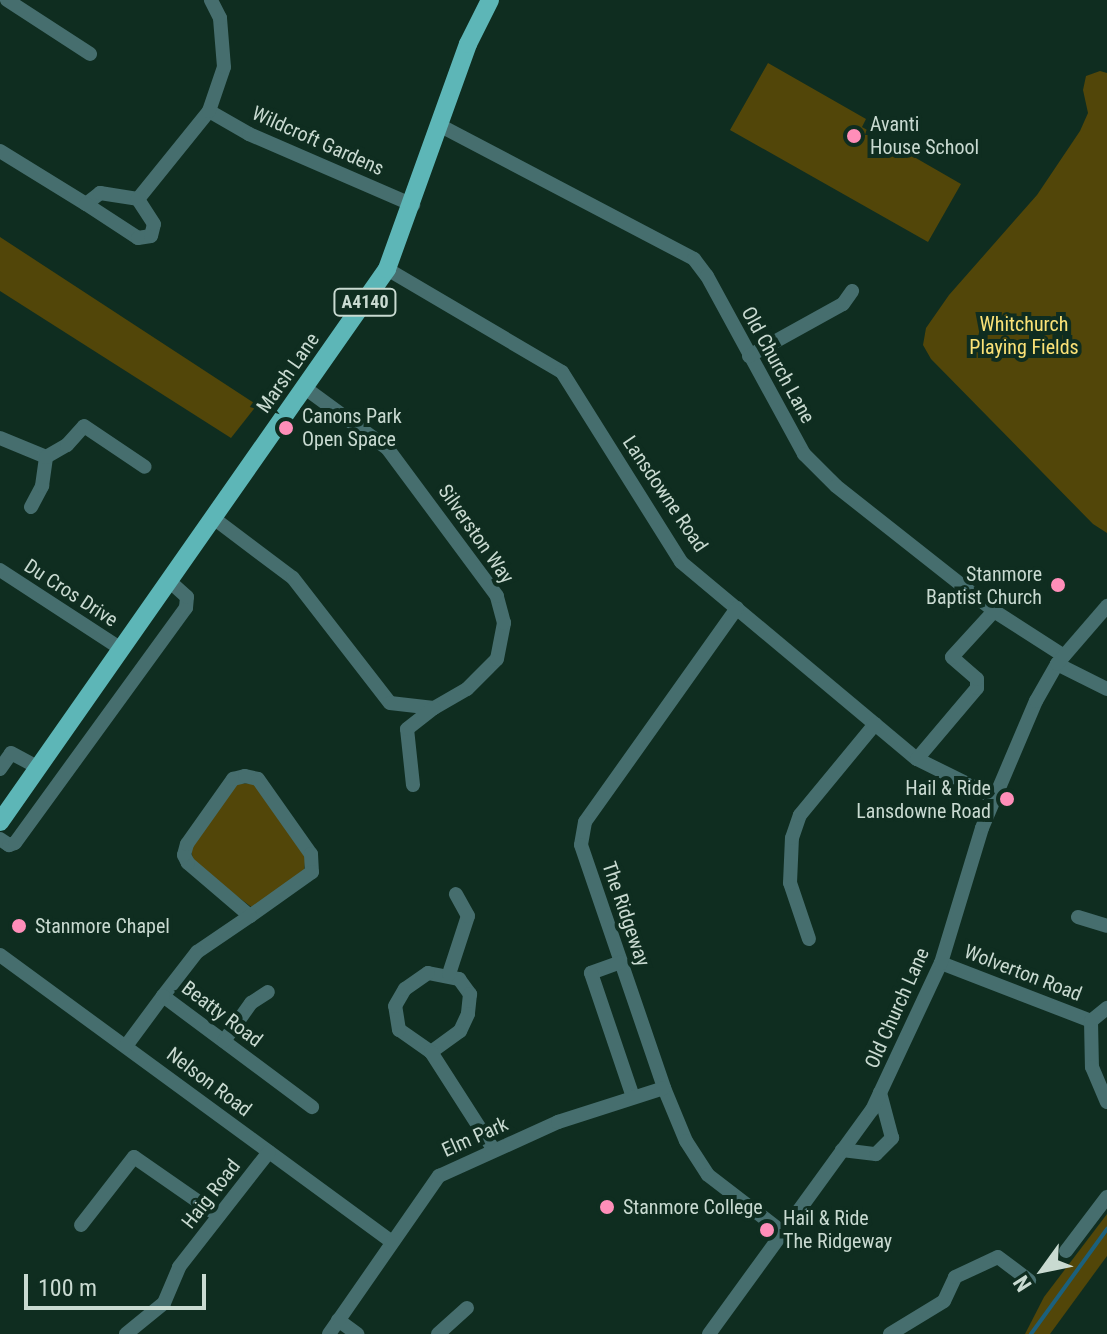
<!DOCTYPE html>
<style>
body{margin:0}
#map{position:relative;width:1107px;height:1334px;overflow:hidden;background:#0f2d20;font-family:"Roboto Condensed",sans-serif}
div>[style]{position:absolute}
.green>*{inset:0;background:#524609}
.stream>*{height:4px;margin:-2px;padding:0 2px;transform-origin:2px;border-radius:2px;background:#1b607c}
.minor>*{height:14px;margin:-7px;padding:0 7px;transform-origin:7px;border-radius:7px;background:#466e6e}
.major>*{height:18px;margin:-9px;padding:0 9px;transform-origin:9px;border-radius:9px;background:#5db6b7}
.dots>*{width:22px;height:22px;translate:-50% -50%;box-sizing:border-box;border:4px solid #0f2d20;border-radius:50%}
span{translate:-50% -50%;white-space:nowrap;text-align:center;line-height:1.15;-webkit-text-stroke:8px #0f2d20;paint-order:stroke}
.shield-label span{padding:2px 6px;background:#0f2d20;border:2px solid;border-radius:6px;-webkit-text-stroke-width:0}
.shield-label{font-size:18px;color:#c9dad1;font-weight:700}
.poi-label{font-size:20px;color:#c9dad1}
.left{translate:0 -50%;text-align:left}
.right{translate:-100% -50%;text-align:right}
.street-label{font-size:20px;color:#c9dad1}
.park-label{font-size:20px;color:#fbe277}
.north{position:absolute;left:1003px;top:1230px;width:80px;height:80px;-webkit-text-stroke:6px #0f2d20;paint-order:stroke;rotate:237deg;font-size:22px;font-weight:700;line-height:32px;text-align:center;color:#c9dad1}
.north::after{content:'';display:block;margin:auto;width:28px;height:36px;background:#c9dad1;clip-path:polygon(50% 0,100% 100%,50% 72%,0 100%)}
.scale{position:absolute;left:24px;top:1274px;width:182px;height:36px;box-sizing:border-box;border:4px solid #c9dad1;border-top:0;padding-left:10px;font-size:24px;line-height:28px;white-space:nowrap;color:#c9dad1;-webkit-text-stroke:6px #0f2d20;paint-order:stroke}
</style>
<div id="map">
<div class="green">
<i style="clip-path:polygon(768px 63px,866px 119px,862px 127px,961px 184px,928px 242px,730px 130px)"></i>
<i style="clip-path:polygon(1100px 71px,1107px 73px,1107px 533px,1093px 524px,931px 359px,923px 345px,926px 328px,949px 295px,1037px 195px,1080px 131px,1088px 113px,1083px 90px,1086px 76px)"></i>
<i style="clip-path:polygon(0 237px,257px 405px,231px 438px,0 291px)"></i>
<i style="clip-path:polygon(254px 783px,306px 853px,304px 872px,254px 909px,193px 863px,191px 845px,236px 784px)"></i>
<i style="clip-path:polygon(1107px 1214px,1107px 1256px,1050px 1334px,1025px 1334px,1044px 1297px)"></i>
</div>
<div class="stream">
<i style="left:1031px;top:1334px;width:130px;rotate:-54.1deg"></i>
</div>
<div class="minor">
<i style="left:7px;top:0;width:99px;rotate:33deg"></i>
<i style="left:209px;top:111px;width:46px;rotate:29.9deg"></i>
<i style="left:249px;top:134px;width:179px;rotate:23.4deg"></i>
<i style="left:439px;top:125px;width:288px;rotate:27.7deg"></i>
<i style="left:694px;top:259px;width:21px;rotate:53deg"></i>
<i style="left:707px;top:276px;width:203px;rotate:61.4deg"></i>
<i style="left:804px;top:454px;width:45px;rotate:45deg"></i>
<i style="left:836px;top:486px;width:201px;rotate:38.3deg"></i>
<i style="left:994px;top:611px;width:83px;rotate:32.7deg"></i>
<i style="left:0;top:151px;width:101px;rotate:31.6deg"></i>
<i style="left:86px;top:204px;width:18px;rotate:-38deg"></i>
<i style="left:100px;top:193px;width:38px;rotate:9deg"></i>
<i style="left:138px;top:199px;width:113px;rotate:-51.1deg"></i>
<i style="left:209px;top:111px;width:46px;rotate:-71.2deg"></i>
<i style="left:224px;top:67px;width:49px;rotate:-94.7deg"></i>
<i style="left:220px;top:18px;width:20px;rotate:-117deg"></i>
<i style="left:86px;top:204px;width:62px;rotate:33.2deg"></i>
<i style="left:138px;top:238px;width:13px;rotate:-9deg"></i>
<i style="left:151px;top:236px;width:12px;rotate:-76deg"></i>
<i style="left:154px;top:224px;width:30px;rotate:-123deg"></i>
<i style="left:387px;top:269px;width:203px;rotate:30.5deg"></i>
<i style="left:562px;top:372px;width:224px;rotate:57.9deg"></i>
<i style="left:681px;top:562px;width:307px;rotate:39.9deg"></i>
<i style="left:917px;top:759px;width:86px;rotate:26.3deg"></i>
<i style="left:749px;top:356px;width:107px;rotate:-29deg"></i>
<i style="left:843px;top:304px;width:16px;rotate:-55deg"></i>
<i style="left:0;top:438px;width:50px;rotate:22.4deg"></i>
<i style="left:31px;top:507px;width:24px;rotate:-62deg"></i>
<i style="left:42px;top:486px;width:29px;rotate:-82deg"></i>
<i style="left:46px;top:457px;width:24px;rotate:-30deg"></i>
<i style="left:67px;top:445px;width:25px;rotate:-48deg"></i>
<i style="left:84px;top:426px;width:73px;rotate:33.9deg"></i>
<i style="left:212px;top:517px;width:101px;rotate:37deg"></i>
<i style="left:293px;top:578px;width:158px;rotate:52.2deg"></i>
<i style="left:390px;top:703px;width:44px;rotate:6.5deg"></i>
<i style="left:434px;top:708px;width:38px;rotate:-30deg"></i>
<i style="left:467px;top:689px;width:42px;rotate:-45deg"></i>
<i style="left:497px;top:659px;width:37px;rotate:-79deg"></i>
<i style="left:504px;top:623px;width:28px;rotate:-105deg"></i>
<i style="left:497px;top:596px;width:184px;rotate:-126.6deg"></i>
<i style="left:387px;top:448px;width:102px;rotate:-143.8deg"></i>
<i style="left:0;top:570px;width:145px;rotate:33.1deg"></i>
<i style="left:737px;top:608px;width:262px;rotate:125.4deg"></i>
<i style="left:585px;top:822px;width:23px;rotate:100deg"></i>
<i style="left:581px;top:845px;width:257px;rotate:71.1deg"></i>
<i style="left:664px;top:1088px;width:57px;rotate:67.5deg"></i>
<i style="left:686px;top:1141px;width:40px;rotate:57.1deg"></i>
<i style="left:708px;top:1175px;width:92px;rotate:37.5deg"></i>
<i style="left:1057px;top:664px;width:56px;rotate:26.6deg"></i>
<i style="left:917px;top:759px;width:93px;rotate:-49.8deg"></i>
<i style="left:977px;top:688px;width:9px;rotate:-90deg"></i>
<i style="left:977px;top:679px;width:33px;rotate:-139deg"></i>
<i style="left:952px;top:657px;width:62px;rotate:-47.6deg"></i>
<i style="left:0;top:769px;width:19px;rotate:-55deg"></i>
<i style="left:11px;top:753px;width:30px;rotate:28deg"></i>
<i style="left:413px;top:785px;width:56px;rotate:-96.1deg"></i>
<i style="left:407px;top:729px;width:34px;rotate:-38deg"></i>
<i style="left:0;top:839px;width:11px;rotate:34deg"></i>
<i style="left:9px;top:845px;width:6px;rotate:-18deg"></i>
<i style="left:15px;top:843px;width:291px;rotate:-54deg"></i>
<i style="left:186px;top:608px;width:11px;rotate:-85deg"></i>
<i style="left:187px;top:597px;width:25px;rotate:-138deg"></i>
<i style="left:250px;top:916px;width:82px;rotate:-139.5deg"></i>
<i style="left:188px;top:863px;width:9px;rotate:-117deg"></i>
<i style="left:184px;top:855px;width:11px;rotate:-75deg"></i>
<i style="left:187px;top:844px;width:80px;rotate:-54.7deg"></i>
<i style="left:233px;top:779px;width:12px;rotate:-14deg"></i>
<i style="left:245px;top:776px;width:13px;rotate:13deg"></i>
<i style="left:258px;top:779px;width:92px;rotate:54.8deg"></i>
<i style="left:311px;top:854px;width:18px;rotate:87deg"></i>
<i style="left:312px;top:872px;width:76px;rotate:144.6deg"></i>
<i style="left:250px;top:916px;width:64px;rotate:145.8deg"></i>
<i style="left:197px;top:952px;width:56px;rotate:127.7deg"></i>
<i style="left:163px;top:996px;width:186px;rotate:36.7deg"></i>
<i style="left:1078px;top:917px;width:30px;rotate:17deg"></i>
<i style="left:809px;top:939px;width:59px;rotate:-108.7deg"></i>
<i style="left:790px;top:883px;width:45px;rotate:-87.5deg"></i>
<i style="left:792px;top:838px;width:24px;rotate:-71deg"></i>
<i style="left:800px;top:815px;width:118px;rotate:-50.5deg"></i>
<i style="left:0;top:955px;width:486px;rotate:36.2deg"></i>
<i style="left:621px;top:962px;width:32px;rotate:160deg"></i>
<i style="left:591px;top:973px;width:131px;rotate:71.3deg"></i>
<i style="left:941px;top:963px;width:161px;rotate:21.1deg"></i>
<i style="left:428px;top:973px;width:32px;rotate:11deg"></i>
<i style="left:459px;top:979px;width:19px;rotate:54deg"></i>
<i style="left:470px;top:994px;width:20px;rotate:96deg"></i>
<i style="left:468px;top:1014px;width:19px;rotate:115deg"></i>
<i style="left:460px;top:1031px;width:36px;rotate:144deg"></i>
<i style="left:431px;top:1052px;width:39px;rotate:-145deg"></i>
<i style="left:399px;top:1030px;width:24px;rotate:-99deg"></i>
<i style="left:395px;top:1006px;width:20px;rotate:-60deg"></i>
<i style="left:405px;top:989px;width:28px;rotate:-35deg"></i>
<i style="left:449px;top:974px;width:61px;rotate:-71.9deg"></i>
<i style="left:468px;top:916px;width:25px;rotate:-119deg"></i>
<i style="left:1091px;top:1021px;width:46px;rotate:88.8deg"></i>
<i style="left:1092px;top:1067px;width:38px;rotate:67deg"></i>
<i style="left:1091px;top:1021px;width:21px;rotate:-39deg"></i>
<i style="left:224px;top:1041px;width:47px;rotate:-54.6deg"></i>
<i style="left:251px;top:1003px;width:20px;rotate:-33deg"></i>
<i style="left:126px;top:1046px;width:62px;rotate:-53.5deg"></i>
<i style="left:431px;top:1052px;width:117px;rotate:57.3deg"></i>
<i style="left:842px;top:1150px;width:34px;rotate:7deg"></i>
<i style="left:876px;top:1154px;width:23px;rotate:-45deg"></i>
<i style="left:892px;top:1138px;width:47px;rotate:-104.9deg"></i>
<i style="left:81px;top:1225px;width:86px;rotate:-52.1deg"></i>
<i style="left:134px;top:1157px;width:103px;rotate:34.8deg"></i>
<i style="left:1066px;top:1251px;width:68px;rotate:-52.8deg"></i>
<i style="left:338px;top:1320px;width:24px;rotate:36deg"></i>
<i style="left:126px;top:1334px;width:49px;rotate:-39.2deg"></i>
<i style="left:164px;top:1303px;width:39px;rotate:-67deg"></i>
<i style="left:179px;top:1267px;width:146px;rotate:-52deg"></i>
<i style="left:329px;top:1334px;width:193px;rotate:-55.2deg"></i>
<i style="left:439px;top:1176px;width:131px;rotate:-24.4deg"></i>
<i style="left:558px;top:1122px;width:111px;rotate:-17.8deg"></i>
<i style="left:438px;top:1334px;width:39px;rotate:-42deg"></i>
<i style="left:709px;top:1334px;width:277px;rotate:-54deg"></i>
<i style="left:872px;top:1110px;width:162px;rotate:-64.9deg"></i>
<i style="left:941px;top:963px;width:141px;rotate:-73.1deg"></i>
<i style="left:982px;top:828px;width:138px;rotate:-67deg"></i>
<i style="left:1036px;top:701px;width:43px;rotate:-60.4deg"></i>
<i style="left:1057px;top:664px;width:77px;rotate:-49.2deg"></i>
<i style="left:890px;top:1334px;width:63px;rotate:-31.4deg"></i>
<i style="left:944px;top:1301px;width:26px;rotate:-65deg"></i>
<i style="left:955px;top:1277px;width:47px;rotate:-24.9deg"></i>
<i style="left:998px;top:1257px;width:39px;rotate:37deg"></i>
</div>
<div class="major">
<i style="left:0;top:822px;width:675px;rotate:-55.01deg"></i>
<i style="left:387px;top:269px;width:239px;rotate:-70.2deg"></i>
<i style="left:468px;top:44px;width:49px;rotate:-63.4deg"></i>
</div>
<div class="dots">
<i style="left:854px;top:136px;background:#ff8eb9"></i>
<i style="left:286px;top:428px;background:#ff8eb9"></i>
<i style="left:1058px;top:585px;background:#ff8eb9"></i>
<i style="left:1007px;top:799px;background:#ff8eb9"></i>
<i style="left:19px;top:926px;background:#ff8eb9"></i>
<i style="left:607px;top:1207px;background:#ff8eb9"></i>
<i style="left:767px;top:1230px;background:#ff8eb9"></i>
</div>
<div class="shield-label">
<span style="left:365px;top:302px">A4140</span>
</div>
<div class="poi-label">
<span class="left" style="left:870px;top:136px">Avanti<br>House School</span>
<span class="left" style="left:302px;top:428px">Canons Park<br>Open Space</span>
<span class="right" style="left:1042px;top:586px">Stanmore<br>Baptist Church</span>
<span class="right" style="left:991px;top:800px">Hail &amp; Ride<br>Lansdowne Road</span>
<span class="left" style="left:35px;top:926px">Stanmore Chapel</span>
<span class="left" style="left:623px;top:1207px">Stanmore College</span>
<span class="left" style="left:783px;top:1230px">Hail &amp; Ride<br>The Ridgeway</span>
</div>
<div class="street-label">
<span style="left:318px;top:141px;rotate:24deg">Wildcroft Gardens</span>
<span style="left:778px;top:365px;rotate:61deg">Old Church Lane</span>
<span style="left:288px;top:373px;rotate:-55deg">Marsh Lane</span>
<span style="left:665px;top:494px;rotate:56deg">Lansdowne Road</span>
<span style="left:476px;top:534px;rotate:55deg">Silverston Way</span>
<span style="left:71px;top:593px;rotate:33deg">Du Cros Drive</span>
<span style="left:626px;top:914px;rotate:71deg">The Ridgeway</span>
<span style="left:1023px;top:973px;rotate:21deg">Wolverton Road</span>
<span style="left:897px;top:1008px;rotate:-66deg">Old Church Lane</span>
<span style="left:222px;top:1014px;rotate:37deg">Beatty Road</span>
<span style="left:209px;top:1082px;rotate:37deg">Nelson Road</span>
<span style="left:475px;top:1137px;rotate:-24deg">Elm Park</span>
<span style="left:211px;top:1194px;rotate:-52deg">Haig Road</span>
</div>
<div class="park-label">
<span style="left:1024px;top:336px">Whitchurch<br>Playing Fields</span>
</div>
<div class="north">N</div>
<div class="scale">100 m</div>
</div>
